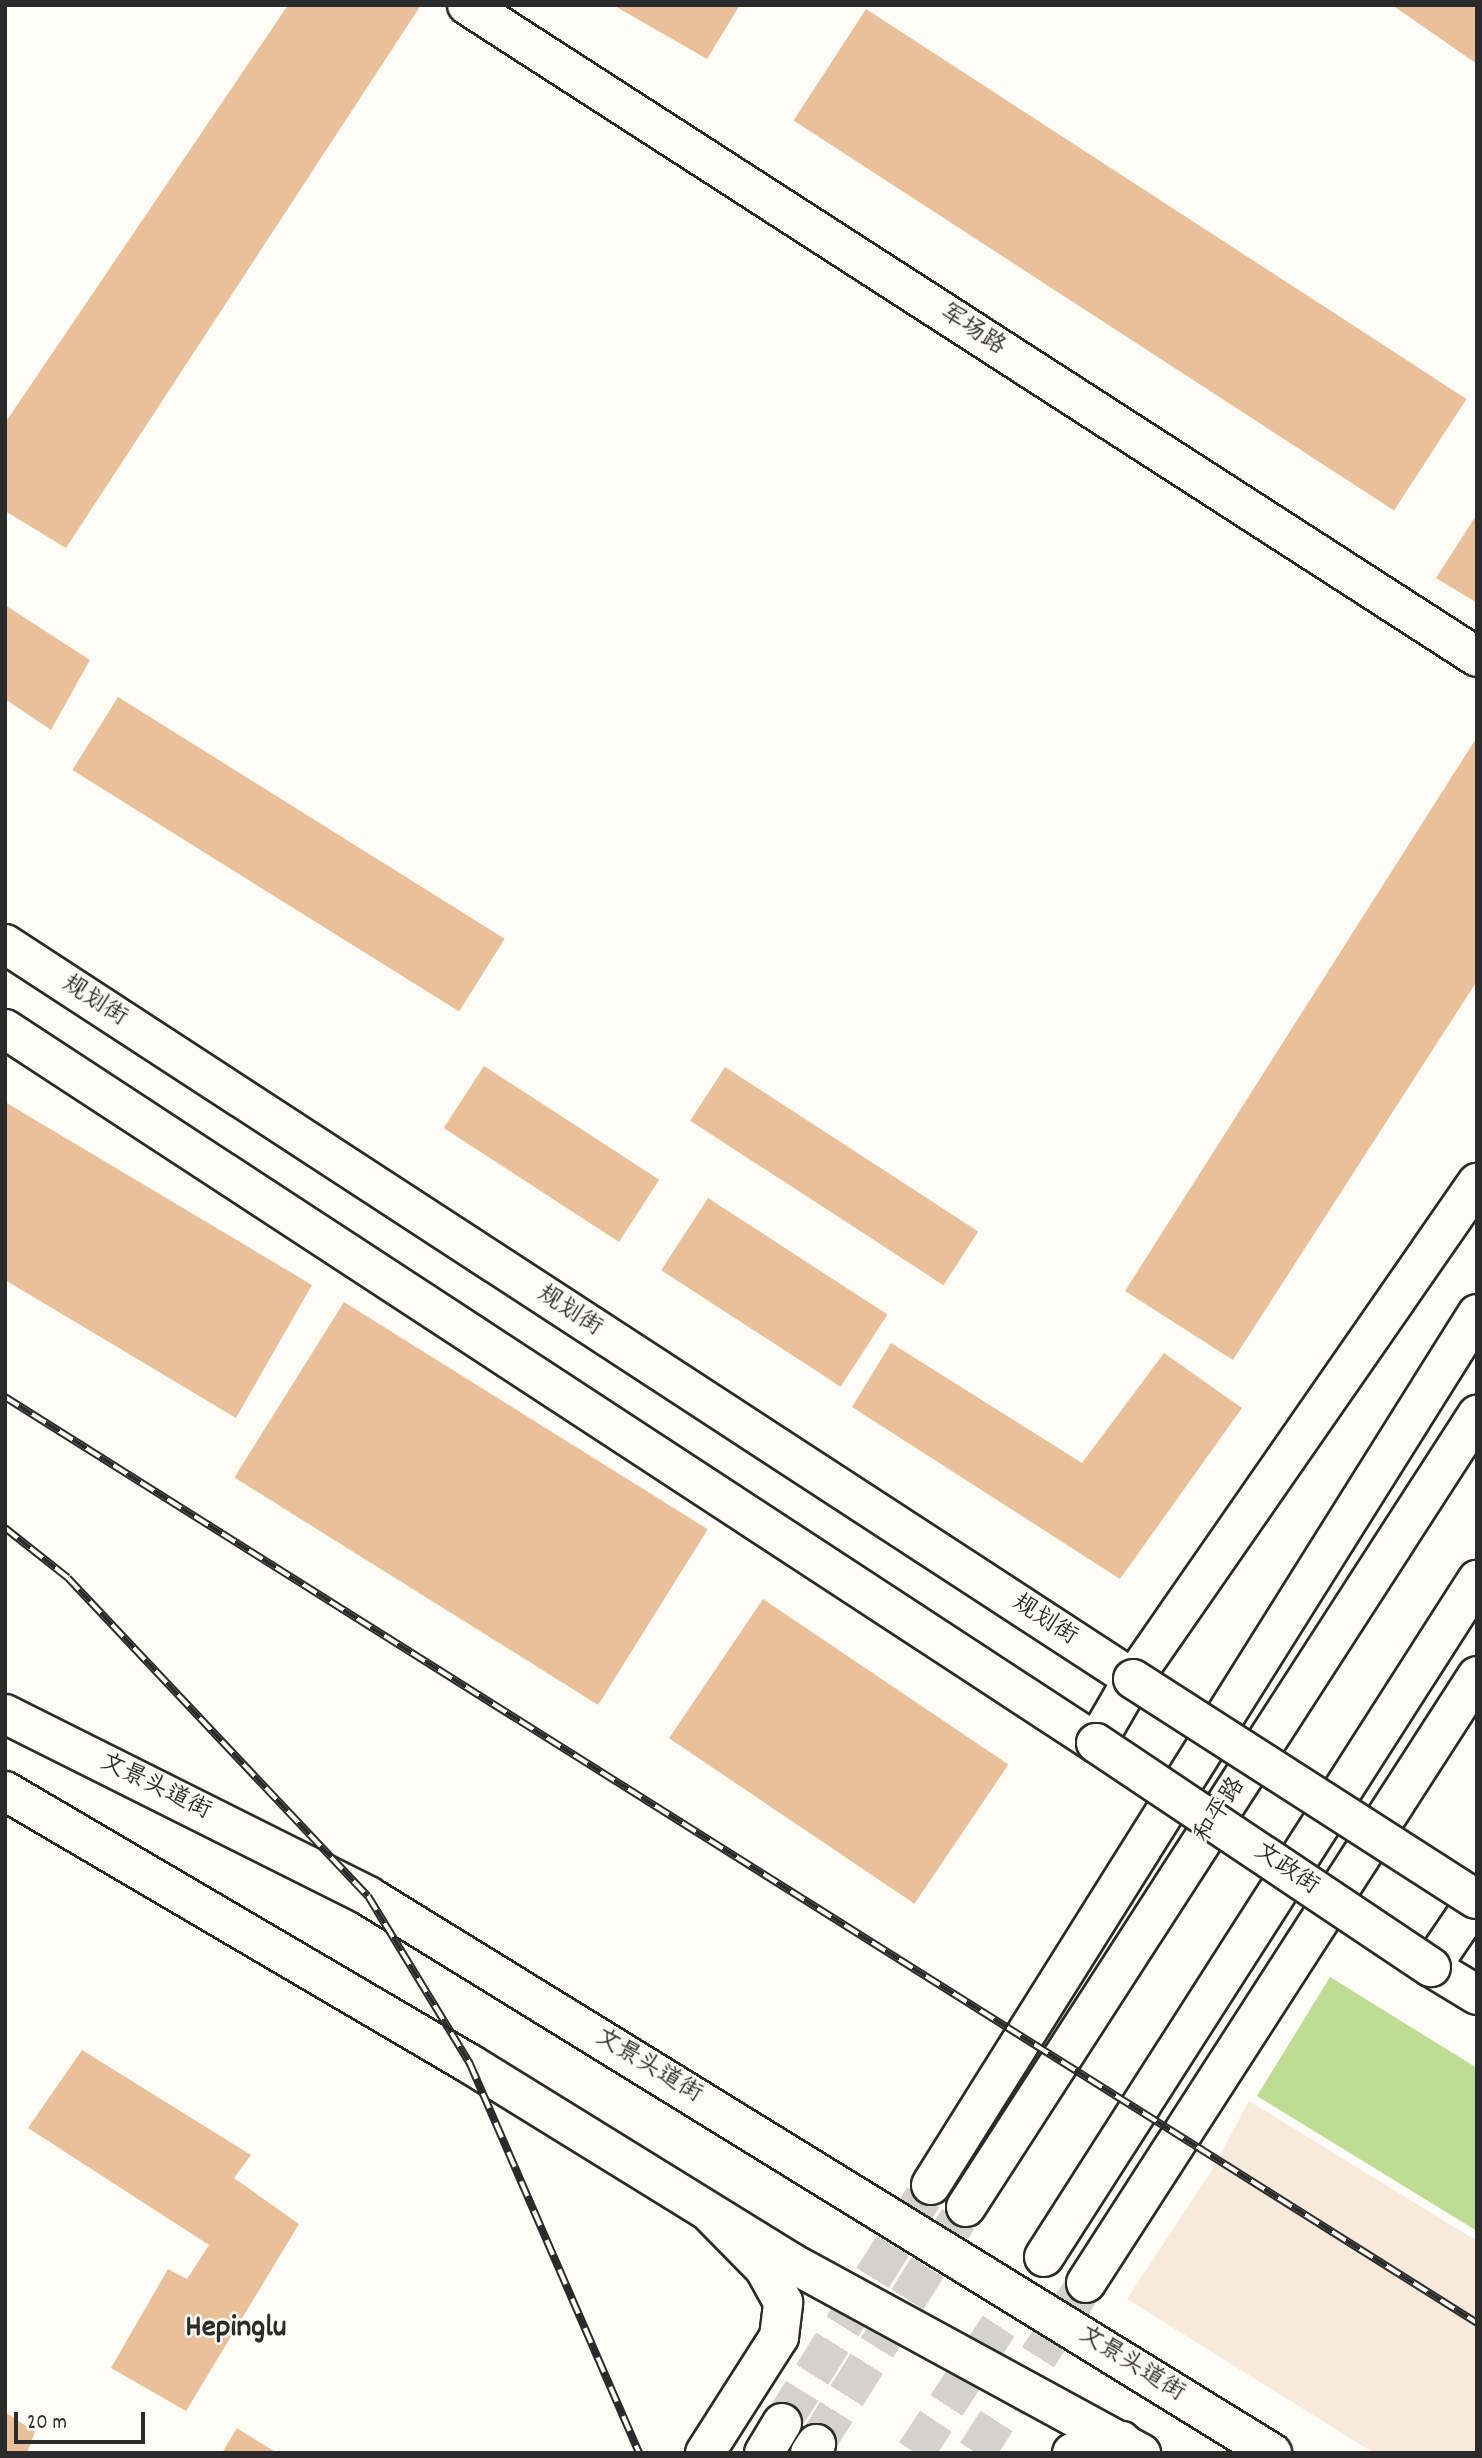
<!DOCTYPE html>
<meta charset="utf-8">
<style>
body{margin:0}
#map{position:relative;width:1482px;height:2458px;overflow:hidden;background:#fdfcf7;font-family:Dekko,"LXGW WenKai TC",sans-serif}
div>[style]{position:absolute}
.built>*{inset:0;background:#f7eadb}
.green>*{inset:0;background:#bfdc93}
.building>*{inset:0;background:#eac09a;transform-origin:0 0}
.tertiary-tunnel>*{height:38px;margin-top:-19px;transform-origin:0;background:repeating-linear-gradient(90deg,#d3d2ce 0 38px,transparent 0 57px)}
.primary-tunnel>*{height:38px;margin-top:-19px;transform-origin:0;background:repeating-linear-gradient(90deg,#d3d2ce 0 38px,transparent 0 57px)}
.roads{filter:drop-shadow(2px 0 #2b2b2b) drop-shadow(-2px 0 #2b2b2b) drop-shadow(0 2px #2b2b2b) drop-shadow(0 -2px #2b2b2b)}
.minor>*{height:38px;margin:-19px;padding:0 19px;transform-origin:19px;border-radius:19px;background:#fdfcf7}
.secondary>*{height:38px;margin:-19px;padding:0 19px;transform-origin:19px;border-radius:19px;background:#fdfcf7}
.primary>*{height:38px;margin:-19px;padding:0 19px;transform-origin:19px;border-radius:19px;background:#fdfcf7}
.rail>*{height:8px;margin-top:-4px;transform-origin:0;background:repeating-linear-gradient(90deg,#fdfcf7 0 16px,#2b2b2b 0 32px);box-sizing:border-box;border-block:2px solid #2b2b2b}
.bridges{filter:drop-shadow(2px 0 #2b2b2b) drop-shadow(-2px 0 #2b2b2b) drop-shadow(0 2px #2b2b2b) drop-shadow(0 -2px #2b2b2b)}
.secondary-bridge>*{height:38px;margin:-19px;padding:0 19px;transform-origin:19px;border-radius:19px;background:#fdfcf7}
span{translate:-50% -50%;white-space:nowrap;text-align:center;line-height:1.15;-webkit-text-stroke:5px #fdfcf7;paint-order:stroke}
.street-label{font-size:24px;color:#2b2b2b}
.district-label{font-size:32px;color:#2b2b2b;font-weight:700}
.frame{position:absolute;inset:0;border:7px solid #2b2b2b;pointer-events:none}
.scale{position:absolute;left:14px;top:2412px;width:131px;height:32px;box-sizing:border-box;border:4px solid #2b2b2b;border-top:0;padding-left:9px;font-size:21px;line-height:24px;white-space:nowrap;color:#2b2b2b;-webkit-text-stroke:5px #fdfcf7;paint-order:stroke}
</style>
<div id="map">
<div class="built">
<i style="clip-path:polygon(1249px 2101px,1477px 2241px,1477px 2453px,1374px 2453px,1127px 2299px,1211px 2172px)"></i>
</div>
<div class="green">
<i style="clip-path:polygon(1330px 1977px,1477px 2068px,1477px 2231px,1257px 2096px)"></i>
</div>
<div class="building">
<i style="clip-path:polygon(288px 5px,421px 5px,66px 548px,5px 511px,5px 423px)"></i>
<i style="clip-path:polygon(613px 5px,740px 5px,707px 59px)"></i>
<i style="clip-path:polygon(1392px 5px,1477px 5px,1477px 64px)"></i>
<i style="left:866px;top:9px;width:716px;height:133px;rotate:33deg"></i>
<i style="clip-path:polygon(1477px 514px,1477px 603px,1436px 578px)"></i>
<i style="clip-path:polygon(5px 605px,90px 660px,51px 730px,5px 699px)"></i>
<i style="left:118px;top:697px;width:456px;height:86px;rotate:32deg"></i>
<i style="clip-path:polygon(1477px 737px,1477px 981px,1233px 1360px,1125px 1291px)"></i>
<i style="left:484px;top:1066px;width:209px;height:74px;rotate:33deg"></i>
<i style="left:725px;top:1067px;width:302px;height:64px;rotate:33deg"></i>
<i style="clip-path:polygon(5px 1102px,312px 1285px,236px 1418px,5px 1280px)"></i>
<i style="left:708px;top:1198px;width:214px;height:86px;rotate:33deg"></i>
<i style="left:344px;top:1302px;width:429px;height:207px;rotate:32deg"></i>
<i style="clip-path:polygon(891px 1343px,1082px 1463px,1164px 1353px,1242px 1408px,1120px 1579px,852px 1407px)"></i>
<i style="left:763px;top:1599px;width:296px;height:168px;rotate:34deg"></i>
<i style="clip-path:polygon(82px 2050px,251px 2155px,234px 2178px,299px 2224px,186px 2411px,111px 2368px,168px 2269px,187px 2279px,209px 2245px,28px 2128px)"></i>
<i style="clip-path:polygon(5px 2412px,35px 2432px,27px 2453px,5px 2453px)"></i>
<i style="clip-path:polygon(237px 2428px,277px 2453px,222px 2453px)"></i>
</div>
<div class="tertiary-tunnel">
<i style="left:782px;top:2423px;width:281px;rotate:-58deg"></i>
<i style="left:976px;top:2453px;width:202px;rotate:-57.1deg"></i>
</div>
<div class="primary-tunnel">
<i style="left:816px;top:2444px;width:280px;rotate:-57.7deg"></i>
<i style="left:915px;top:2453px;width:235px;rotate:-56.6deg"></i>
</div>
<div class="roads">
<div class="minor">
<i style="left:467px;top:5px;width:1202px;rotate:32.84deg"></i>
</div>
<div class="secondary">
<i style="left:5px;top:944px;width:1346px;rotate:33.09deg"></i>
<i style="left:5px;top:1029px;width:1304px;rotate:33.2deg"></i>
<i style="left:5px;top:1714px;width:406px;rotate:26.6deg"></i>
<i style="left:368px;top:1896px;width:1062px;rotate:31.64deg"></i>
<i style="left:5px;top:1791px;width:539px;rotate:30.42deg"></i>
<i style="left:470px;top:2064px;width:376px;rotate:31.7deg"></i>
<i style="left:790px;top:2262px;width:400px;rotate:28.6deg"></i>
<i style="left:1431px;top:1967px;width:54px;rotate:31.3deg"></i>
</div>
<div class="primary">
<i style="left:1096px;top:1743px;width:74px;rotate:-60deg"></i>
<i style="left:1133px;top:1679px;width:604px;rotate:-55.26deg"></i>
<i style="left:1431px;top:1967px;width:82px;rotate:-55.9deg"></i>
<i style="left:931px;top:2185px;width:1028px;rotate:-57.92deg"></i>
<i style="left:966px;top:2207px;width:943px;rotate:-57.17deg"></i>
<i style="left:1044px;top:2257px;width:804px;rotate:-57.4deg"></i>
<i style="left:1086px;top:2283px;width:722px;rotate:-57.21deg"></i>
<i style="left:705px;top:2453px;width:138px;rotate:-57.5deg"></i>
<i style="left:779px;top:2337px;width:35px;rotate:-83deg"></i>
<i style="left:783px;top:2302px;width:38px;rotate:-119deg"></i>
<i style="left:765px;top:2269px;width:74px;rotate:-134.5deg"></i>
<i style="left:764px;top:2453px;width:35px;rotate:-59deg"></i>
<i style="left:810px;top:2453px;width:11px;rotate:-56deg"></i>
<i style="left:1072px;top:2453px;width:18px;rotate:-27deg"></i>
<i style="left:1088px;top:2445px;width:34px;rotate:-7deg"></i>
</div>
</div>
<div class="rail">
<i style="left:5px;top:1397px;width:1739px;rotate:32.17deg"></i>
<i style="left:5px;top:1528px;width:80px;rotate:38.4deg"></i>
<i style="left:68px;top:1578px;width:437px;rotate:46.7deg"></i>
<i style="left:368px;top:1896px;width:197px;rotate:58.7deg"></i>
<i style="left:470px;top:2064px;width:424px;rotate:66.5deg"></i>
</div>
<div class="bridges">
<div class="secondary-bridge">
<i style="left:1133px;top:1679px;width:407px;rotate:32.7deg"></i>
<i style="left:1096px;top:1743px;width:403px;rotate:33.8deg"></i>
</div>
</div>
<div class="street-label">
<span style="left:972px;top:331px;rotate:33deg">军场路</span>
<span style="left:94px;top:1002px;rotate:33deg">规划街</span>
<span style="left:569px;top:1312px;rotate:33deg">规划街</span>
<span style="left:1044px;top:1621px;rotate:33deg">规划街</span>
<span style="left:155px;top:1788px;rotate:26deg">文景头道街</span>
<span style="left:1221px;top:1811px;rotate:-57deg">和平路</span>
<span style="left:1286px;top:1870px;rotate:34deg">文政街</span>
<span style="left:648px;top:2067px;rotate:31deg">文景头道街</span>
<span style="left:1131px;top:2365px;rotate:32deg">文景头道街</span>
</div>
<div class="district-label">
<span style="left:236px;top:2329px">Hepinglu</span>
</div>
<div class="frame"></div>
<div class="scale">20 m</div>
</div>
